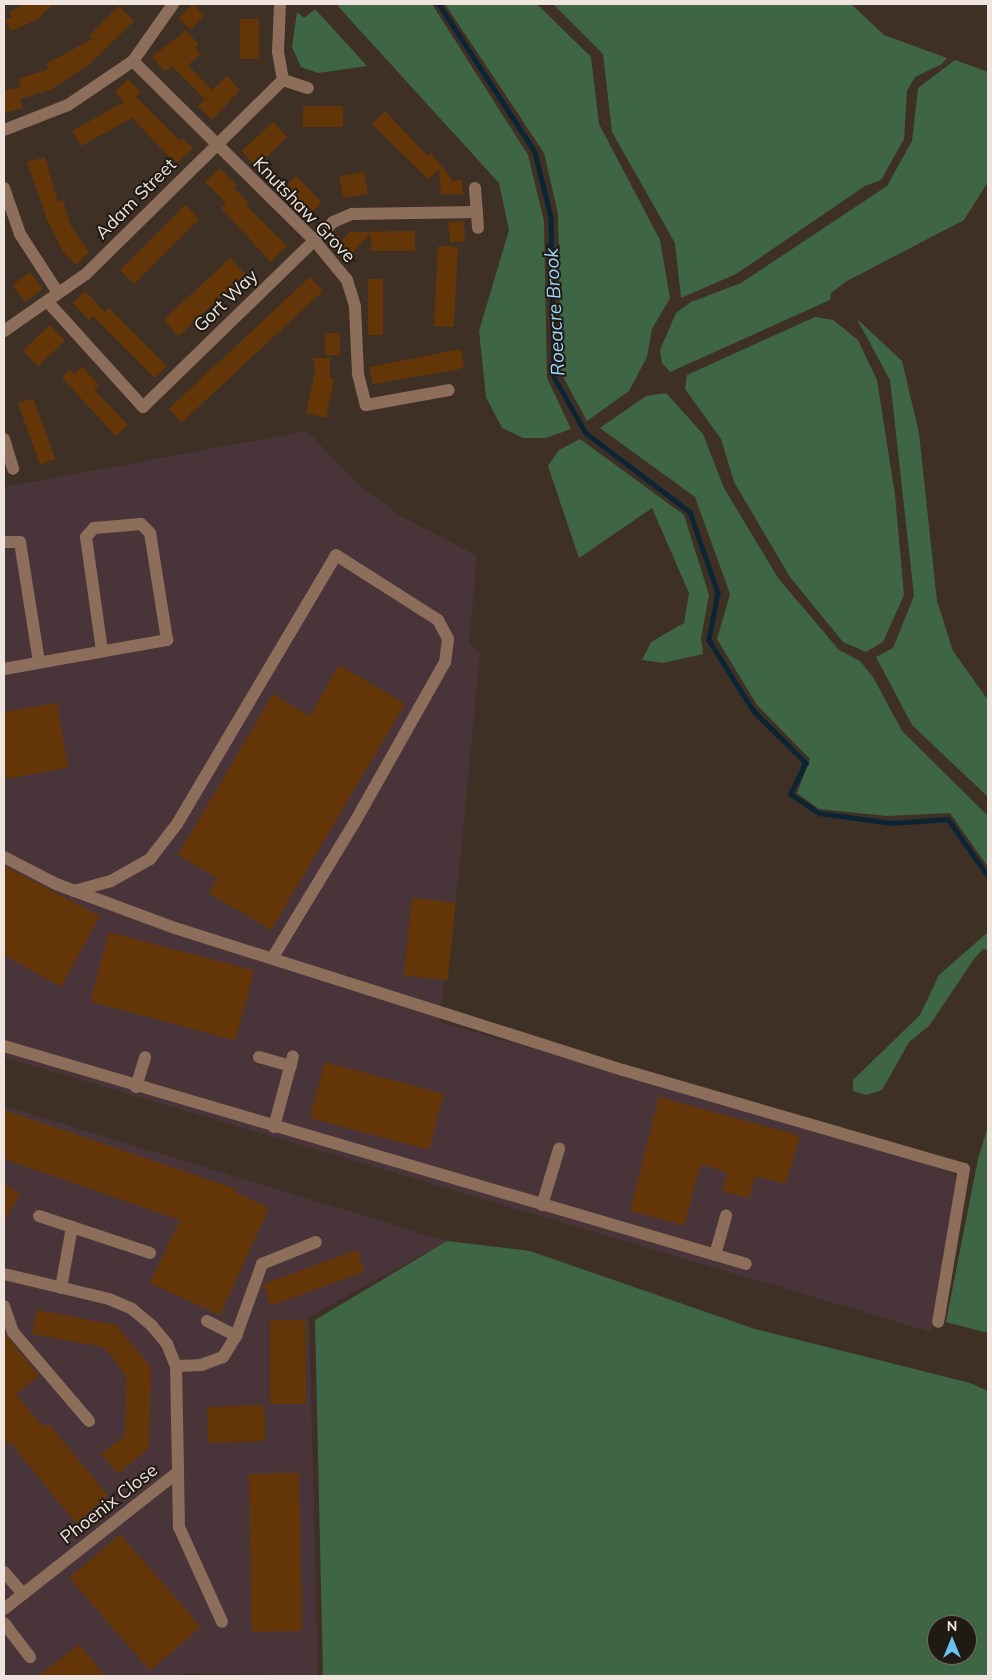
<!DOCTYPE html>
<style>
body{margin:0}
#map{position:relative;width:992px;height:1680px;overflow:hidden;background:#3f3025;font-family:Mulish,sans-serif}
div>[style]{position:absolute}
.industrial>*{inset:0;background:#493539}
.green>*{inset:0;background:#3e6644}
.stream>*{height:4.5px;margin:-2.25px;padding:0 2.25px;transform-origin:2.25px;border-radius:2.25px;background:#0c2535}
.building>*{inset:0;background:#643607;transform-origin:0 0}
.minor>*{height:12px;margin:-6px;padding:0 6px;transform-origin:6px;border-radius:6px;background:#8d6e5b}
span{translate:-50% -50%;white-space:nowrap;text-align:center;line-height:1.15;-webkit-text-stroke:4px #211a14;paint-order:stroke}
.street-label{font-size:18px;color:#efe5de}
.water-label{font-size:19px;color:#9ad5fd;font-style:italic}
.frame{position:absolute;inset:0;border:5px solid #efe5de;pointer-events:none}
.north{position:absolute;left:927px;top:1615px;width:50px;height:50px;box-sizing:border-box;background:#211a14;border:1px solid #736b65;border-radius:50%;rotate:0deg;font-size:14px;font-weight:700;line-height:20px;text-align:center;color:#efe5de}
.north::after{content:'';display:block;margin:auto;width:18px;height:22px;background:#67c4ef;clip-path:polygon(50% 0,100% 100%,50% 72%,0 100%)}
</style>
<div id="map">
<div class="industrial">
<i style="clip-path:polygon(307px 431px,357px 483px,399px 515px,477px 556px,469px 642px,480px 653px,459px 873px,439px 1022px,892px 1150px,950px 1173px,960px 1181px,931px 1332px,4px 1057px,4px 487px)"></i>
<i style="clip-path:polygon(4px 1106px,447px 1241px,309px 1317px,318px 1676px,185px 1673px,180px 1676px,4px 1676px)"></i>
</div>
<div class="green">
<i style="clip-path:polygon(336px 4px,432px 4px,528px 155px,544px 221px,547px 378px,571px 429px,546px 438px,523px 438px,502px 428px,486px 397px,479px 331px,509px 230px,499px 183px)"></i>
<i style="clip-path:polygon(445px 4px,537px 4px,591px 57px,599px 124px,660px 240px,670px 298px,652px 329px,647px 357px,629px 391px,587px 421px,561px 373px,558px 214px,544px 153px)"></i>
<i style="clip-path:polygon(553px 4px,851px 4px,884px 35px,947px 58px,942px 64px,915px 77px,907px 91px,904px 139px,881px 180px,865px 186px,736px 274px,681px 298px,675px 243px,612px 132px,603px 54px)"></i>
<i style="clip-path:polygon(315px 9px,367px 66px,318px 73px,301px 67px,292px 47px,297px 12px,304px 18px)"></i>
<i style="clip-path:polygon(955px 60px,988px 72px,988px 182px,964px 220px,847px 281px,831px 293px,830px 300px,670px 372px,662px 363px,660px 350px,676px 313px,691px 302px,741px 283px,887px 186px,912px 141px,918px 88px)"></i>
<i style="clip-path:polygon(815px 317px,833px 320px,858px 340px,877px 380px,895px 495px,904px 595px,883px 642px,866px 652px,843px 642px,790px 577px,734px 482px,721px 439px,685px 389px,687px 375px)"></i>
<i style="clip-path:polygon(857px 319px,902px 361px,919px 433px,937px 601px,953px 651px,988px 700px,988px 797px,912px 725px,876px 657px,893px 648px,914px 596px,890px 380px)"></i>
<i style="clip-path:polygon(666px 393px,703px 434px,724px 488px,778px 578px,839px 650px,860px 661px,873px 677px,902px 731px,988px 816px,988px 867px,950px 813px,887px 816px,819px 809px,797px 793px,810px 759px,757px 705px,717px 639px,730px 594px,695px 497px,600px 428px,646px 396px)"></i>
<i style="clip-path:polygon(580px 439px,684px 515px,709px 595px,701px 638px,703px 654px,663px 663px,642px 660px,651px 642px,684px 623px,689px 593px,652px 508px,579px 558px,548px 466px,559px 450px)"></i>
<i style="clip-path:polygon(988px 932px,988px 950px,983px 949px,974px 959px,929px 1026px,909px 1042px,882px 1090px,866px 1095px,853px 1091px,853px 1080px,920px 1015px,939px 975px)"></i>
<i style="clip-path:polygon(988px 1126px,988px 1333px,946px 1322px,978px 1159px)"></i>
<i style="clip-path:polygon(evenodd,447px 1241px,530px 1251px,755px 1329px,970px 1383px,988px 1391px,988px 1676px,323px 1676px,315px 1320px,447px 1241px,937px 1625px,967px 1625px,967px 1655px,937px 1655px,937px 1625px)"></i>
</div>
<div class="stream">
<i style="left:439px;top:4px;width:176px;rotate:57deg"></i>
<i style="left:535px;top:152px;width:67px;rotate:76.2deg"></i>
<i style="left:551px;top:217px;width:160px;rotate:88.9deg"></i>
<i style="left:554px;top:377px;width:64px;rotate:60.3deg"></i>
<i style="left:586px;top:433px;width:131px;rotate:37.2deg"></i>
<i style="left:690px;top:512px;width:86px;rotate:70.9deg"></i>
<i style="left:718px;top:593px;width:48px;rotate:100.8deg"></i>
<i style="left:709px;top:640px;width:83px;rotate:57.8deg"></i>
<i style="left:753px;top:710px;width:75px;rotate:45deg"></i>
<i style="left:806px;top:763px;width:34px;rotate:116deg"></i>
<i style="left:791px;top:794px;width:34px;rotate:34deg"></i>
<i style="left:819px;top:813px;width:73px;rotate:7.9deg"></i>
<i style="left:891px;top:823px;width:57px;rotate:-4deg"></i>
<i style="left:948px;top:819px;width:70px;rotate:54.9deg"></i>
</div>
<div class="building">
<i style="clip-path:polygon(25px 4px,53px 4px,38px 19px,11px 31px,5px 20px,12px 17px,9px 12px)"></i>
<i style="left:193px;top:4px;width:16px;height:20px;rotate:45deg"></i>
<i style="clip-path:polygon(119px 6px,134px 21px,90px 64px,52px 89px,20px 99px,23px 108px,4px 113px,4px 91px,21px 87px,18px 79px,49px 69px,46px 64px,92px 39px,89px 36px)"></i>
<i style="left:240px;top:19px;width:19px;height:40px"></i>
<i style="clip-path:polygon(186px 30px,199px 45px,195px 48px,201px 54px,188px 65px,212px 90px,227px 76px,240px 90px,212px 120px,198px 106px,205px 99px,172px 66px,165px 72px,152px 57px)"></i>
<i style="clip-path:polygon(128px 79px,141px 92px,136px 97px,180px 141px,183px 138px,193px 149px,176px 164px,132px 118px,81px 146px,72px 131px,124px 102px,115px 92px)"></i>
<i style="left:303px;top:106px;width:40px;height:21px"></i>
<i style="clip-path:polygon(385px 111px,428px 156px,431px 153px,453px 181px,462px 180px,463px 194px,441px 195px,439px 169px,428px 179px,372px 124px)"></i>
<i style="left:273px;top:122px;width:21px;height:43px;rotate:47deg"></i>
<i style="clip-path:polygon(45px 157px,58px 202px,63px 200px,71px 226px,89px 252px,76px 265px,62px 250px,48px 222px,27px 162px)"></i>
<i style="clip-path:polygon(220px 168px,236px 185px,234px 188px,248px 202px,246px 205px,287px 246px,271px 262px,221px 208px,226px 203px,205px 182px)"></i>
<i style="left:364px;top:172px;width:22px;height:25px;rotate:80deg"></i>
<i style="left:296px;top:176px;width:37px;height:22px;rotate:46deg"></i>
<i style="left:185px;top:205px;width:20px;height:92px;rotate:45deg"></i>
<i style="left:463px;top:221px;width:20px;height:15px;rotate:84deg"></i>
<i style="clip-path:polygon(415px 231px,415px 251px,371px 251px,371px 234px,346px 259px,335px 247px,350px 232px)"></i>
<i style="left:438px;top:246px;width:20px;height:80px;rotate:3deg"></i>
<i style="left:230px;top:258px;width:22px;height:91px;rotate:47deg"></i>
<i style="left:30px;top:272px;width:21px;height:22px;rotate:53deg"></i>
<i style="left:310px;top:277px;width:19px;height:193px;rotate:47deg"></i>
<i style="left:368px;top:279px;width:15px;height:56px"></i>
<i style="clip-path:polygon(85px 291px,105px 312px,109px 308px,167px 366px,155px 378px,93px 316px,89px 320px,73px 303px)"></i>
<i style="left:50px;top:325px;width:22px;height:37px;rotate:47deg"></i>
<i style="left:325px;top:333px;width:15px;height:22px"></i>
<i style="clip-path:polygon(461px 349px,464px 367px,455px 370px,373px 384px,369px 367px)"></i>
<i style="clip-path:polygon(313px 358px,330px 358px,330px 379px,334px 379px,326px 418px,306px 413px,315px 372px)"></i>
<i style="clip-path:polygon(82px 367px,99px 385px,94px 390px,128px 425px,116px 436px,62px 378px,70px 370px,74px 374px)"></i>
<i style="left:33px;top:398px;width:65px;height:16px;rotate:70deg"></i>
<i style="clip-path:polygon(339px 665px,405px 704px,271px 930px,209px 893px,217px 878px,178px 855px,273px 694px,310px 716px)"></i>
<i style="clip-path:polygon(57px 703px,68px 768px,4px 779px,4px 712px)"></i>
<i style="clip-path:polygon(4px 866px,100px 916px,61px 987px,4px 955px)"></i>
<i style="left:412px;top:898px;width:44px;height:78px;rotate:6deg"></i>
<i style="left:109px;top:932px;width:150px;height:72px;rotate:15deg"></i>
<i style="left:325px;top:1062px;width:123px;height:58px;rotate:15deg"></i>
<i style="clip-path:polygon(659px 1097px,800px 1136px,785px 1184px,755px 1176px,749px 1198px,722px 1191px,727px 1172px,701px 1164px,684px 1225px,630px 1211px)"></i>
<i style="clip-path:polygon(4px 1110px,236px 1189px,235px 1192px,269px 1208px,220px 1315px,150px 1283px,180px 1220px,4px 1159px)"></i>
<i style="clip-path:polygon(4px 1184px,20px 1193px,4px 1223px)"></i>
<i style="left:357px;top:1250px;width:23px;height:100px;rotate:70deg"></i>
<i style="clip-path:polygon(37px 1310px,116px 1325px,151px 1367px,149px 1448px,118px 1474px,101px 1454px,125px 1436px,126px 1375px,104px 1347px,32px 1334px)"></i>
<i style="left:270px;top:1320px;width:36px;height:84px"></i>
<i style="clip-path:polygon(4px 1332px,39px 1376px,16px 1394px,42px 1426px,49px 1424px,108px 1496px,76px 1523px,10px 1442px,4px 1446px)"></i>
<i style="left:264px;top:1405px;width:36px;height:57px;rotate:88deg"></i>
<i style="left:299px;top:1473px;width:158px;height:50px;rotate:89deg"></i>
<i style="left:120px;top:1534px;width:123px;height:67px;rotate:49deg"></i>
<i style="clip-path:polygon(79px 1644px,105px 1676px,39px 1676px)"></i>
</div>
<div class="minor">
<i style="left:133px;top:61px;width:255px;rotate:44.7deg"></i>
<i style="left:314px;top:240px;width:52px;rotate:50.5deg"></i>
<i style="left:347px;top:280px;width:28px;rotate:73deg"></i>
<i style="left:355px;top:307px;width:67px;rotate:87.4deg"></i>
<i style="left:358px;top:374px;width:32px;rotate:76deg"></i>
<i style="left:366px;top:405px;width:84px;rotate:-10.2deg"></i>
<i style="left:283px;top:80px;width:26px;rotate:18deg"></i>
<i style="left:4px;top:130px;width:69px;rotate:-21.3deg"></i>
<i style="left:68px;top:105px;width:78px;rotate:-34.1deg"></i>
<i style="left:133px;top:61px;width:70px;rotate:-54.9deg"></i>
<i style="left:4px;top:188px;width:49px;rotate:70.8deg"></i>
<i style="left:20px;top:234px;width:70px;rotate:57.2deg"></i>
<i style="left:475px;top:188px;width:40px;rotate:85.7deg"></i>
<i style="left:47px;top:301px;width:143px;rotate:47.8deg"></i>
<i style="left:143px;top:407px;width:265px;rotate:-44.2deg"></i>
<i style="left:333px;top:222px;width:21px;rotate:-23deg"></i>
<i style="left:352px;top:214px;width:125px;rotate:-0.9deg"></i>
<i style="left:4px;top:331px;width:100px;rotate:-34.8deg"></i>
<i style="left:86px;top:274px;width:276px;rotate:-44.6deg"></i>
<i style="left:283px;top:80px;width:28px;rotate:-100deg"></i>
<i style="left:278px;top:52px;width:48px;rotate:-87.6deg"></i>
<i style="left:4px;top:439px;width:31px;rotate:73deg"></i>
<i style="left:4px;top:542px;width:16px"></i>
<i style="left:20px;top:542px;width:121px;rotate:81deg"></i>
<i style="left:4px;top:669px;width:166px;rotate:-10.1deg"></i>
<i style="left:167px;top:640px;width:108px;rotate:-99deg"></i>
<i style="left:150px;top:533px;width:13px;rotate:-135deg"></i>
<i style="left:141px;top:524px;width:47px;rotate:175.1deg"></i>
<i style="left:94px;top:528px;width:12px;rotate:132deg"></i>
<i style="left:86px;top:537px;width:115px;rotate:82deg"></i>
<i style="left:4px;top:857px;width:59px;rotate:27.4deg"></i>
<i style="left:56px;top:884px;width:127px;rotate:20.3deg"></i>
<i style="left:175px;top:928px;width:470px;rotate:17.6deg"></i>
<i style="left:623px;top:1070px;width:355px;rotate:16.2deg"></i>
<i style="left:964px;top:1169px;width:155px;rotate:99.6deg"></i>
<i style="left:74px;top:891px;width:38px;rotate:-15deg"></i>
<i style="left:111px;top:881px;width:45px;rotate:-29.4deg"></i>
<i style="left:150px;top:859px;width:44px;rotate:-52.4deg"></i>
<i style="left:177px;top:824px;width:312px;rotate:-59.4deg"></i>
<i style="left:336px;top:555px;width:121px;rotate:32.5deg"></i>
<i style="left:438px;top:620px;width:21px;rotate:62deg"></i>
<i style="left:448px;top:639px;width:23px;rotate:97deg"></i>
<i style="left:445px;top:662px;width:187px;rotate:119.4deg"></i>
<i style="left:353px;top:825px;width:154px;rotate:121.2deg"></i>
<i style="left:4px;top:1046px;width:773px;rotate:16.37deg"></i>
<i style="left:259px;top:1057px;width:33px;rotate:16deg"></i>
<i style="left:136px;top:1087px;width:31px;rotate:-73deg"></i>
<i style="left:274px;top:1127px;width:73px;rotate:-75deg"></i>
<i style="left:542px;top:1205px;width:59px;rotate:-73.1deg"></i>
<i style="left:39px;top:1216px;width:117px;rotate:18.4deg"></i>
<i style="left:715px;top:1255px;width:41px;rotate:-74.2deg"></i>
<i style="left:4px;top:1274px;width:108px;rotate:13.4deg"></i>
<i style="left:109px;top:1299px;width:25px;rotate:23deg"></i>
<i style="left:132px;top:1309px;width:26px;rotate:40deg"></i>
<i style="left:152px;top:1326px;width:23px;rotate:50deg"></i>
<i style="left:167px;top:1344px;width:24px;rotate:68deg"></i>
<i style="left:176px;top:1366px;width:106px;rotate:88.9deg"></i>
<i style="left:178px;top:1472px;width:221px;rotate:141.8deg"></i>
<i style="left:61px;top:1288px;width:62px;rotate:-79.8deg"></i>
<i style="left:4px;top:1306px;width:28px;rotate:71deg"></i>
<i style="left:13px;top:1332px;width:117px;rotate:49.5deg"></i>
<i style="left:207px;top:1321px;width:33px;rotate:27deg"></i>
<i style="left:176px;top:1366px;width:25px;rotate:-2deg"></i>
<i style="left:201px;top:1365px;width:23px;rotate:-20deg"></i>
<i style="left:223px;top:1357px;width:25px;rotate:-58deg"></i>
<i style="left:236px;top:1336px;width:77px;rotate:-70.1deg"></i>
<i style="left:262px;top:1264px;width:58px;rotate:-22.2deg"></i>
<i style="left:178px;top:1472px;width:55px;rotate:89deg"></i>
<i style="left:179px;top:1527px;width:104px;rotate:65.6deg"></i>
<i style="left:4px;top:1572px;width:29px;rotate:49deg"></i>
<i style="left:4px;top:1623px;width:43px;rotate:52.6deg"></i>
</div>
<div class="street-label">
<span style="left:136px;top:199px;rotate:-45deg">Adam Street</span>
<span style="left:304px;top:210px;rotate:46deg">Knutshaw Grove</span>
<span style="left:226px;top:301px;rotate:-44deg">Gort Way</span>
<span style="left:109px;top:1504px;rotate:-38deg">Phoenix Close</span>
</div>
<div class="water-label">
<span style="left:555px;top:312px;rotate:-93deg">Roeacre Brook</span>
</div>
<div class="frame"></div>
<div class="north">N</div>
</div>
